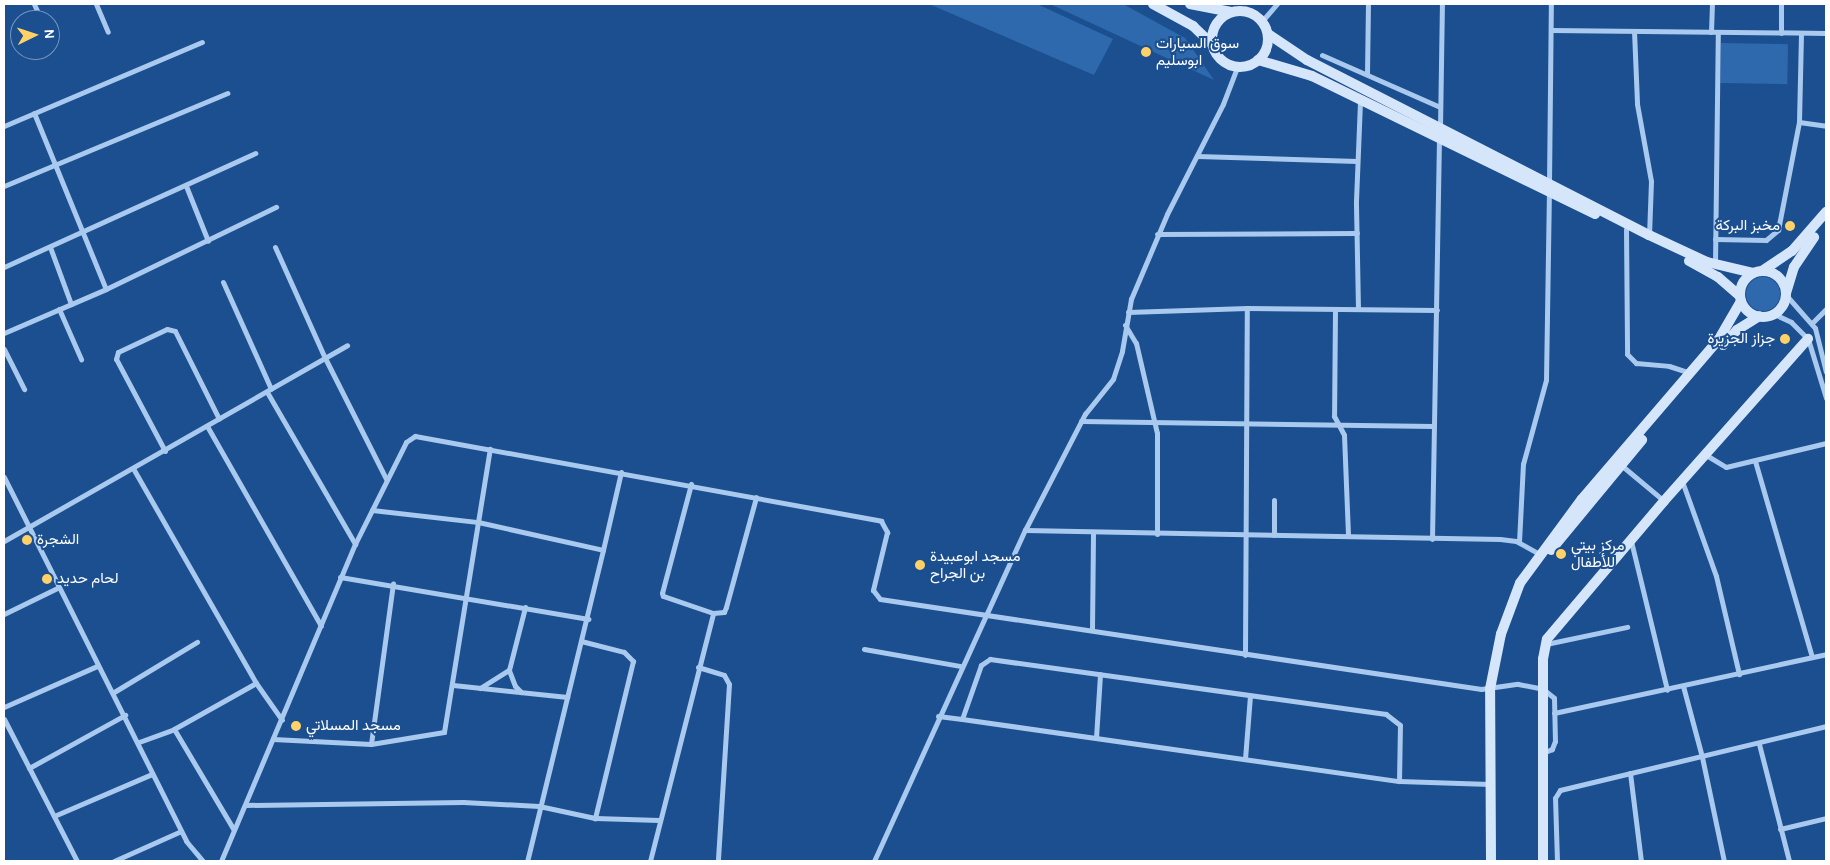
<!DOCTYPE html>
<meta charset="utf-8">
<style>
body{margin:0}
#map{position:relative;width:1830px;height:865px;overflow:hidden;background:#1b4f8f;font-family:Karla,Vazirmatn,sans-serif}
div>[style]{position:absolute}
.green>*{inset:0;background:#2e69ad;transform-origin:0 0}
.round{border-radius:50%}
.street>*{height:5px;margin:-2.5px;padding:0 2.5px;transform-origin:2.5px;border-radius:2.5px;background:#a9c9ee}
.secondary>*{height:10px;margin:-5px;padding:0 5px;transform-origin:5px;border-radius:5px;background:#d6e6fa}
.secondary>.ring{margin:-5px;padding:0;box-sizing:content-box;background:none;border:10px solid #d6e6fa;border-radius:50%}
.dots>*{width:14px;height:14px;translate:-50% -50%;box-sizing:border-box;border:2px solid #1b4f8f;border-radius:50%}
span{translate:-50% -50%;white-space:nowrap;text-align:center;line-height:1.15;-webkit-text-stroke:4px #1b4f8f;paint-order:stroke}
.poi-label{font-size:15px;color:#fff}
.left{translate:0 -50%;text-align:left}
.right{translate:-100% -50%;text-align:right}
.frame{position:absolute;inset:0;border:5px solid #fff;pointer-events:none}
.north{position:absolute;left:10px;top:10px;width:50px;height:50px;box-sizing:border-box;background:#1b4f8f;border:1px solid #7695bc;border-radius:50%;rotate:86deg;font-size:14px;font-weight:700;line-height:20px;text-align:center;color:#fff}
.north::after{content:'';display:block;margin:auto;width:18px;height:22px;background:#ffd166;clip-path:polygon(50% 0,100% 100%,50% 72%,0 100%)}
</style>
<div id="map">
<div class="green">
<i style="clip-path:polygon(929px 4px,1037px 4px,1113px 39px,1094px 75px)"></i>
<i style="clip-path:polygon(1050px 4px,1123px 4px,1185px 38px,1214px 80px)"></i>
<i style="left:1721px;top:43px;width:67px;height:40px;rotate:1deg"></i>
<i class="round" style="left:1746px;top:277px;width:34px;height:34px"></i>
</div>
<div class="street">
<i style="left:34px;top:4px;width:17px;rotate:66deg"></i>
<i style="left:96px;top:4px;width:30px;rotate:67deg"></i>
<i style="left:1781px;top:4px;width:29px;rotate:90deg"></i>
<i style="left:1262px;top:21px;width:23px;rotate:-49deg"></i>
<i style="left:1551px;top:30px;width:275px;rotate:0.6deg"></i>
<i style="left:1634px;top:31px;width:73px;rotate:87.6deg"></i>
<i style="left:1637px;top:104px;width:78px;rotate:79.7deg"></i>
<i style="left:1651px;top:181px;width:54px;rotate:92.1deg"></i>
<i style="left:1711px;top:32px;width:28px;rotate:-88deg"></i>
<i style="left:1322px;top:55px;width:129px;rotate:23.8deg"></i>
<i style="left:1367px;top:74px;width:70px;rotate:-89.2deg"></i>
<i style="left:34px;top:113px;width:190px;rotate:67.8deg"></i>
<i style="left:1799px;top:122px;width:27px;rotate:8deg"></i>
<i style="left:4px;top:126px;width:215px;rotate:-23deg"></i>
<i style="left:1440px;top:128px;width:124px;rotate:-89.1deg"></i>
<i style="left:1197px;top:156px;width:160px;rotate:1.8deg"></i>
<i style="left:1549px;top:183px;width:179px;rotate:-89.4deg"></i>
<i style="left:4px;top:186px;width:242px;rotate:-22.6deg"></i>
<i style="left:186px;top:186px;width:59px;rotate:68.2deg"></i>
<i style="left:1626px;top:229px;width:125px;rotate:89.5deg"></i>
<i style="left:1627px;top:354px;width:13px;rotate:45deg"></i>
<i style="left:1636px;top:363px;width:33px;rotate:5deg"></i>
<i style="left:1669px;top:366px;width:23px;rotate:18deg"></i>
<i style="left:1157px;top:234px;width:200px;rotate:-0.3deg"></i>
<i style="left:1715px;top:239px;width:51px;rotate:1.1deg"></i>
<i style="left:1766px;top:240px;width:16px;rotate:-40deg"></i>
<i style="left:1778px;top:230px;width:110px;rotate:-79deg"></i>
<i style="left:1799px;top:122px;width:89px;rotate:-88.7deg"></i>
<i style="left:50px;top:247px;width:61px;rotate:69.8deg"></i>
<i style="left:275px;top:247px;width:122px;rotate:65.8deg"></i>
<i style="left:325px;top:358px;width:136px;rotate:63.2deg"></i>
<i style="left:1715px;top:264px;width:232px;rotate:-89.3deg"></i>
<i style="left:4px;top:267px;width:276px;rotate:-24.4deg"></i>
<i style="left:223px;top:282px;width:117px;rotate:65.8deg"></i>
<i style="left:1786px;top:295px;width:44px;rotate:48.7deg"></i>
<i style="left:1815px;top:328px;width:45px;rotate:76deg"></i>
<i style="left:59px;top:309px;width:55px;rotate:66.3deg"></i>
<i style="left:1335px;top:309px;width:107px;rotate:90.5deg"></i>
<i style="left:1334px;top:416px;width:21px;rotate:62deg"></i>
<i style="left:1344px;top:435px;width:101px;rotate:87.7deg"></i>
<i style="left:1358px;top:309px;width:108px;rotate:-91.1deg"></i>
<i style="left:1356px;top:201px;width:101px;rotate:-87.7deg"></i>
<i style="left:1128px;top:312px;width:119px;rotate:-1.9deg"></i>
<i style="left:1247px;top:308px;width:190px;rotate:0.6deg"></i>
<i style="left:1774px;top:314px;width:19px;rotate:25deg"></i>
<i style="left:1791px;top:322px;width:24px;rotate:45deg"></i>
<i style="left:1808px;top:339px;width:62px;rotate:73deg"></i>
<i style="left:1812px;top:323px;width:20px;rotate:-45deg"></i>
<i style="left:1125px;top:325px;width:21px;rotate:59deg"></i>
<i style="left:1136px;top:343px;width:92px;rotate:76.9deg"></i>
<i style="left:1157px;top:433px;width:101px;rotate:90deg"></i>
<i style="left:4px;top:333px;width:111px;rotate:-23.3deg"></i>
<i style="left:106px;top:289px;width:189px;rotate:-25.8deg"></i>
<i style="left:4px;top:349px;width:45px;rotate:63.4deg"></i>
<i style="left:267px;top:392px;width:176px;rotate:59.9deg"></i>
<i style="left:1081px;top:421px;width:352px;rotate:0.8deg"></i>
<i style="left:207px;top:426px;width:230px;rotate:60.3deg"></i>
<i style="left:165px;top:451px;width:104px;rotate:-118deg"></i>
<i style="left:116px;top:359px;width:7px;rotate:-74deg"></i>
<i style="left:118px;top:352px;width:54px;rotate:-25.1deg"></i>
<i style="left:167px;top:329px;width:8px;rotate:14deg"></i>
<i style="left:175px;top:331px;width:98px;rotate:63.4deg"></i>
<i style="left:1706px;top:455px;width:23px;rotate:31deg"></i>
<i style="left:1726px;top:467px;width:103px;rotate:-13.5deg"></i>
<i style="left:1755px;top:461px;width:204px;rotate:73.8deg"></i>
<i style="left:1621px;top:465px;width:56px;rotate:39.9deg"></i>
<i style="left:134px;top:470px;width:245px;rotate:60.2deg"></i>
<i style="left:256px;top:683px;width:45px;rotate:54.9deg"></i>
<i style="left:4px;top:477px;width:407px;rotate:63.4deg"></i>
<i style="left:186px;top:841px;width:26px;rotate:50deg"></i>
<i style="left:1682px;top:481px;width:101px;rotate:70.3deg"></i>
<i style="left:1716px;top:576px;width:101px;rotate:76.8deg"></i>
<i style="left:1274px;top:500px;width:35px;rotate:90deg"></i>
<i style="left:372px;top:510px;width:107px;rotate:6.5deg"></i>
<i style="left:478px;top:522px;width:128px;rotate:12.6deg"></i>
<i style="left:603px;top:550px;width:320px;rotate:103.7deg"></i>
<i style="left:1025px;top:530px;width:475px;rotate:1.1deg"></i>
<i style="left:1500px;top:539px;width:16px;rotate:7deg"></i>
<i style="left:1516px;top:541px;width:26px;rotate:29deg"></i>
<i style="left:1432px;top:539px;width:400px;rotate:-89deg"></i>
<i style="left:4px;top:541px;width:395px;rotate:-29.7deg"></i>
<i style="left:1631px;top:541px;width:153px;rotate:76.4deg"></i>
<i style="left:1519px;top:542px;width:78px;rotate:-87.1deg"></i>
<i style="left:1523px;top:464px;width:87px;rotate:-74.7deg"></i>
<i style="left:1546px;top:380px;width:188px;rotate:-89.1deg"></i>
<i style="left:603px;top:550px;width:80px;rotate:-77deg"></i>
<i style="left:340px;top:577px;width:252px;rotate:9.6deg"></i>
<i style="left:713px;top:613px;width:11px;rotate:-5deg"></i>
<i style="left:724px;top:612px;width:5px;rotate:-68deg"></i>
<i style="left:726px;top:607px;width:114px;rotate:-74.7deg"></i>
<i style="left:4px;top:614px;width:61px;rotate:-26.1deg"></i>
<i style="left:1092px;top:630px;width:97px;rotate:-89.4deg"></i>
<i style="left:581px;top:641px;width:44px;rotate:14.3deg"></i>
<i style="left:624px;top:652px;width:13px;rotate:45deg"></i>
<i style="left:633px;top:661px;width:162px;rotate:103.6deg"></i>
<i style="left:1546px;top:644px;width:83px;rotate:-11.9deg"></i>
<i style="left:864px;top:649px;width:97px;rotate:10deg"></i>
<i style="left:1245px;top:655px;width:347px;rotate:-89.7deg"></i>
<i style="left:698px;top:667px;width:27px;rotate:17deg"></i>
<i style="left:724px;top:675px;width:10px;rotate:61deg"></i>
<i style="left:729px;top:684px;width:177px;rotate:93.6deg"></i>
<i style="left:453px;top:685px;width:115px;rotate:6deg"></i>
<i style="left:1683px;top:686px;width:73px;rotate:75deg"></i>
<i style="left:1702px;top:757px;width:106px;rotate:78.1deg"></i>
<i style="left:480px;top:688px;width:34px;rotate:-32deg"></i>
<i style="left:114px;top:692px;width:97px;rotate:-31.1deg"></i>
<i style="left:521px;top:692px;width:8px;rotate:-135deg"></i>
<i style="left:515px;top:686px;width:17px;rotate:-111deg"></i>
<i style="left:509px;top:670px;width:65px;rotate:-75.7deg"></i>
<i style="left:4px;top:707px;width:102px;rotate:-23.8deg"></i>
<i style="left:1554px;top:713px;width:278px;rotate:-12.2deg"></i>
<i style="left:938px;top:716px;width:24px;rotate:7deg"></i>
<i style="left:4px;top:719px;width:160px;rotate:62.8deg"></i>
<i style="left:174px;top:729px;width:117px;rotate:59.3deg"></i>
<i style="left:1096px;top:738px;width:64px;rotate:-86.4deg"></i>
<i style="left:273px;top:739px;width:98px;rotate:2.9deg"></i>
<i style="left:371px;top:744px;width:74px;rotate:-9.3deg"></i>
<i style="left:444px;top:732px;width:287px;rotate:-80.8deg"></i>
<i style="left:139px;top:742px;width:37px;rotate:-20deg"></i>
<i style="left:174px;top:729px;width:94px;rotate:-29.3deg"></i>
<i style="left:371px;top:744px;width:162px;rotate:-82.2deg"></i>
<i style="left:1759px;top:744px;width:121px;rotate:75.6deg"></i>
<i style="left:1245px;top:759px;width:63px;rotate:-85.5deg"></i>
<i style="left:29px;top:768px;width:110px;rotate:-28.9deg"></i>
<i style="left:1630px;top:773px;width:89px;rotate:82.9deg"></i>
<i style="left:1399px;top:781px;width:56px;rotate:-89deg"></i>
<i style="left:1400px;top:725px;width:18px;rotate:-142deg"></i>
<i style="left:1386px;top:714px;width:400px;rotate:-172.1deg"></i>
<i style="left:990px;top:659px;width:11px;rotate:146deg"></i>
<i style="left:981px;top:665px;width:57px;rotate:109.4deg"></i>
<i style="left:962px;top:719px;width:441px;rotate:8.1deg"></i>
<i style="left:1399px;top:781px;width:91px;rotate:1.9deg"></i>
<i style="left:246px;top:805px;width:217px;rotate:-0.8deg"></i>
<i style="left:463px;top:802px;width:76px;rotate:3deg"></i>
<i style="left:539px;top:806px;width:57px;rotate:12.1deg"></i>
<i style="left:595px;top:818px;width:64px;rotate:1.8deg"></i>
<i style="left:54px;top:816px;width:107px;rotate:-23.2deg"></i>
<i style="left:1780px;top:829px;width:47px;rotate:-13.4deg"></i>
<i style="left:114px;top:861px;width:73px;rotate:-24.1deg"></i>
<i style="left:221px;top:861px;width:344px;rotate:-67.1deg"></i>
<i style="left:355px;top:544px;width:114px;rotate:-63.4deg"></i>
<i style="left:406px;top:442px;width:11px;rotate:-34deg"></i>
<i style="left:415px;top:436px;width:474px;rotate:10.3deg"></i>
<i style="left:881px;top:521px;width:13px;rotate:61deg"></i>
<i style="left:887px;top:532px;width:60px;rotate:103.6deg"></i>
<i style="left:873px;top:590px;width:11px;rotate:52deg"></i>
<i style="left:880px;top:599px;width:608px;rotate:8.52deg"></i>
<i style="left:1481px;top:689px;width:37px;rotate:-8deg"></i>
<i style="left:1518px;top:684px;width:25px;rotate:11deg"></i>
<i style="left:1543px;top:689px;width:14px;rotate:39deg"></i>
<i style="left:1554px;top:698px;width:43px;rotate:88.7deg"></i>
<i style="left:1555px;top:741px;width:9px;rotate:111deg"></i>
<i style="left:1552px;top:749px;width:10px;rotate:156deg"></i>
<i style="left:650px;top:861px;width:256px;rotate:-75.7deg"></i>
<i style="left:713px;top:613px;width:53px;rotate:-161.2deg"></i>
<i style="left:663px;top:596px;width:3px;rotate:-108deg"></i>
<i style="left:662px;top:593px;width:113px;rotate:-75.1deg"></i>
<i style="left:874px;top:861px;width:364px;rotate:-65.5deg"></i>
<i style="left:1025px;top:530px;width:131px;rotate:-62.7deg"></i>
<i style="left:1085px;top:414px;width:45px;rotate:-51.3deg"></i>
<i style="left:1113px;top:379px;width:29px;rotate:-72deg"></i>
<i style="left:1122px;top:351px;width:53px;rotate:-80.2deg"></i>
<i style="left:1131px;top:299px;width:92px;rotate:-67deg"></i>
<i style="left:1167px;top:214px;width:123px;rotate:-63deg"></i>
<i style="left:1223px;top:104px;width:40px;rotate:-69deg"></i>
<i style="left:1557px;top:861px;width:63px;rotate:-91.8deg"></i>
<i style="left:1555px;top:798px;width:9px;rotate:-58deg"></i>
<i style="left:1560px;top:790px;width:274px;rotate:-13.5deg"></i>
</div>
<div class="secondary">
<i style="left:1153px;top:4px;width:46px;rotate:28.8deg"></i>
<i style="left:1193px;top:26px;width:28px;rotate:44deg"></i>
<i style="left:1190px;top:4px;width:42px;rotate:11deg"></i>
<i class="ring" style="left:1212px;top:11px;width:46px;height:46px"></i>
<i style="left:1268px;top:34px;width:47px;rotate:33.7deg"></i>
<i style="left:1307px;top:60px;width:384px;rotate:27.1deg"></i>
<i style="left:1649px;top:235px;width:64px;rotate:25deg"></i>
<i style="left:1707px;top:262px;width:47px;rotate:13.4deg"></i>
<i style="left:1258px;top:60px;width:56px;rotate:16.5deg"></i>
<i style="left:1312px;top:76px;width:315px;rotate:26deg"></i>
<i style="left:1689px;top:261px;width:33px;rotate:29deg"></i>
<i style="left:1718px;top:277px;width:29px;rotate:41deg"></i>
<i class="ring" style="left:1740px;top:271px;width:36px;height:36px"></i>
<i style="left:1762px;top:271px;width:36px;rotate:-34deg"></i>
<i style="left:1792px;top:251px;width:52px;rotate:-48.9deg"></i>
<i style="left:1786px;top:293px;width:27px;rotate:-73deg"></i>
<i style="left:1794px;top:267px;width:36px;rotate:-56deg"></i>
<i style="left:1723px;top:345px;width:21px;rotate:-47deg"></i>
<i style="left:1737px;top:330px;width:26px;rotate:-32deg"></i>
<i style="left:1551px;top:550px;width:143px;rotate:-50.4deg"></i>
<i style="left:1491px;top:861px;width:172px;rotate:-90.3deg"></i>
<i style="left:1490px;top:689px;width:56px;rotate:-78.7deg"></i>
<i style="left:1501px;top:634px;width:54px;rotate:-69.6deg"></i>
<i style="left:1520px;top:583px;width:104px;rotate:-53.6deg"></i>
<i style="left:1582px;top:499px;width:211px;rotate:-49.4deg"></i>
<i style="left:1719px;top:339px;width:44px;rotate:-59.9deg"></i>
<i style="left:1543px;top:861px;width:202px;rotate:-90deg"></i>
<i style="left:1543px;top:659px;width:20px;rotate:-79deg"></i>
<i style="left:1547px;top:639px;width:181px;rotate:-49.7deg"></i>
<i style="left:1664px;top:501px;width:217px;rotate:-48.4deg"></i>
</div>
<div class="dots">
<i style="left:1146px;top:52px;background:#ffd166"></i>
<i style="left:1790px;top:226px;background:#ffd166"></i>
<i style="left:1785px;top:339px;background:#ffd166"></i>
<i style="left:27px;top:540px;background:#ffd166"></i>
<i style="left:1561px;top:554px;background:#ffd166"></i>
<i style="left:920px;top:565px;background:#ffd166"></i>
<i style="left:47px;top:579px;background:#ffd166"></i>
<i style="left:296px;top:726px;background:#ffd166"></i>
</div>
<div class="poi-label">
<span class="left" style="left:1156px;top:52px">سوق السيارات<br>ابوسليم</span>
<span class="right" style="left:1780px;top:226px">مخبز البركة</span>
<span class="right" style="left:1775px;top:339px">جزاز الجزيرة</span>
<span class="left" style="left:37px;top:540px">الشجرة</span>
<span class="left" style="left:1571px;top:554px">مركز بيتي<br>للأطفال</span>
<span class="left" style="left:930px;top:565px">مسجد ابوعبيدة<br>بن الجراح</span>
<span class="left" style="left:57px;top:579px">لحام حديد</span>
<span class="left" style="left:306px;top:726px">مسجد المسلاتي</span>
</div>
<div class="frame"></div>
<div class="north">N</div>
</div>
